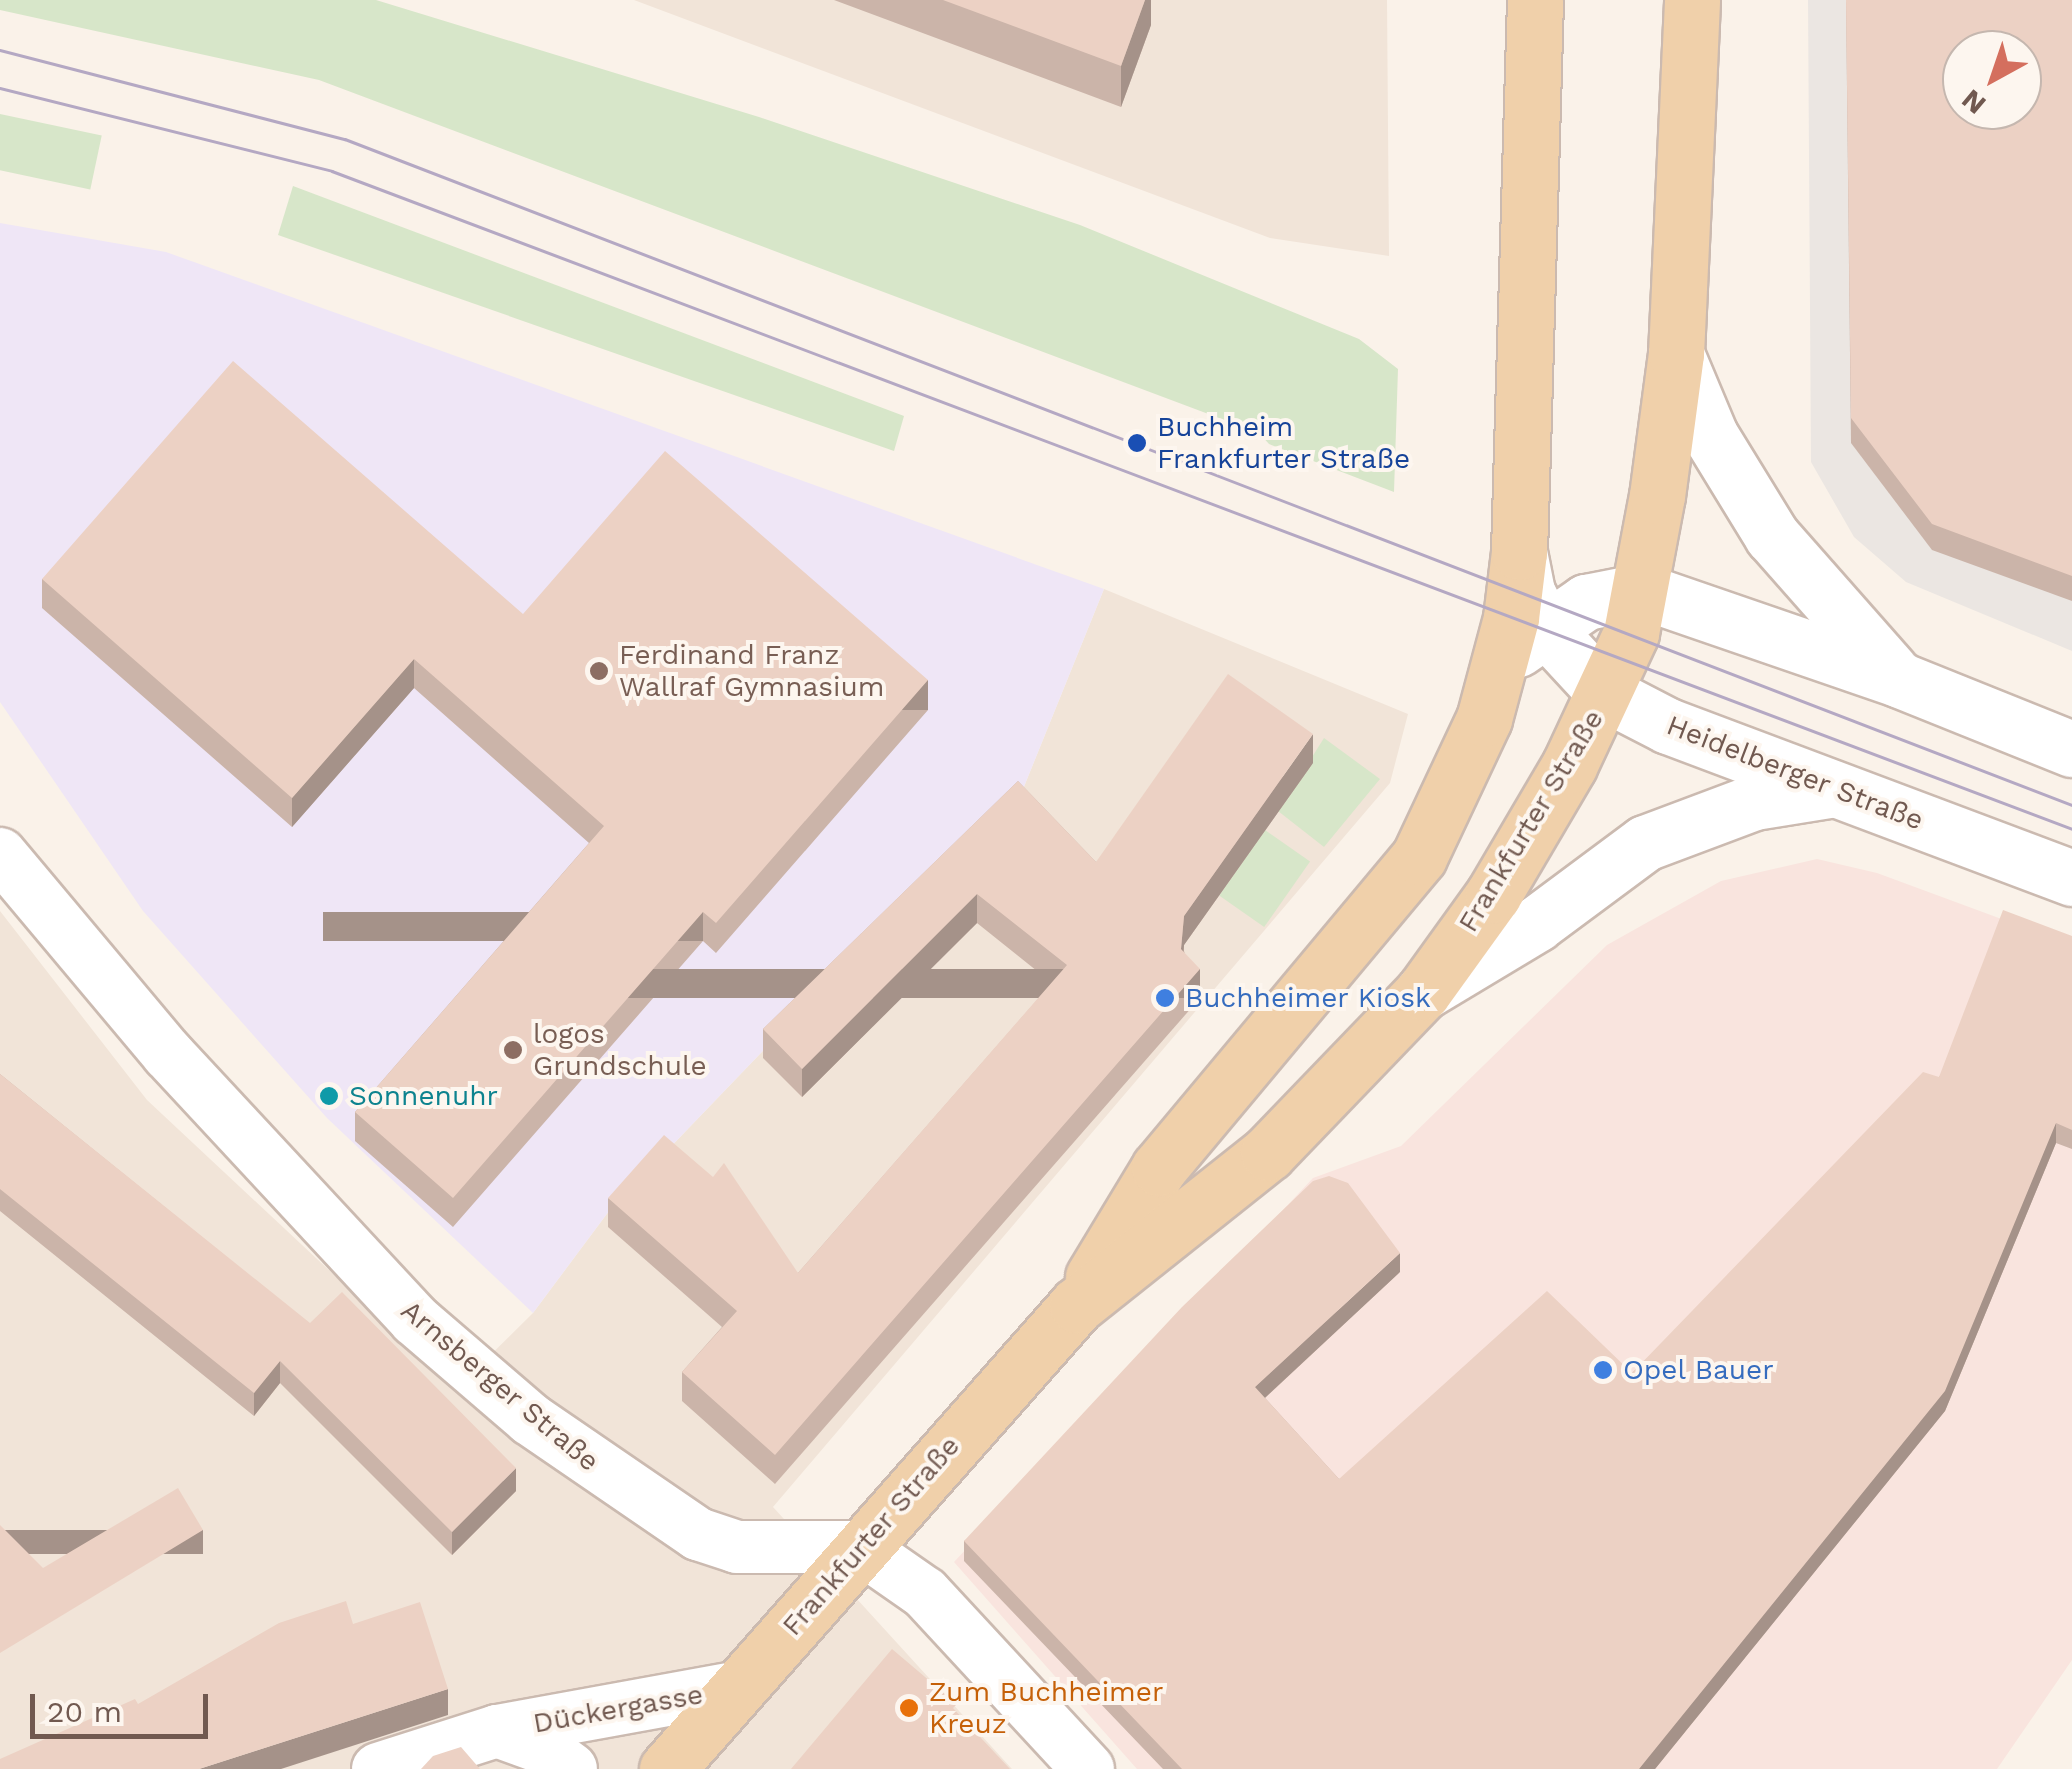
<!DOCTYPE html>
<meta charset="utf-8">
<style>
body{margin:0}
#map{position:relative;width:2072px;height:1769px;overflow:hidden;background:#faf2e9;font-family:"Work Sans",sans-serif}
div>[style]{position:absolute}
.residential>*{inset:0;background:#f1e4d8}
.commercial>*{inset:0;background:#f9e4de}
.industrial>*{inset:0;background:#ebe6e2}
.education>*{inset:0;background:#efe6f6}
.green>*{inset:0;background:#d7e6c9;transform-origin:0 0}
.roads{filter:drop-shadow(2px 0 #cbbab0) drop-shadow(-2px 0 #cbbab0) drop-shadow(0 2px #cbbab0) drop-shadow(0 -2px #cbbab0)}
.minor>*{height:52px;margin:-26px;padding:0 26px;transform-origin:26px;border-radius:26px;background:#fff}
.tertiary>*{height:55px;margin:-27.5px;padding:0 27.5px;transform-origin:27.5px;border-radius:27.5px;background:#fff}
.primary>*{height:55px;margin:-27.5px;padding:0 27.5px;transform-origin:27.5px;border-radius:27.5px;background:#f0d0aa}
.tram>*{height:2.5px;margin:-1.25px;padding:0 1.25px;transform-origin:1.25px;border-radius:1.25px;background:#b4a8c3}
.wall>*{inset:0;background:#cbb4a9}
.shaded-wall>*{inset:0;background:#a59289;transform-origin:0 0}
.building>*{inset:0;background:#ecd1c4}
.dots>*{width:28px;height:28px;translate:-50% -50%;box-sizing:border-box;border:5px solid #fdf6ef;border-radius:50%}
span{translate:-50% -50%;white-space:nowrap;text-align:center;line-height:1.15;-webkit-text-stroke:8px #fdf6ef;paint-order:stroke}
.transit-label{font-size:28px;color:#164399}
.left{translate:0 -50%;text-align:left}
.education-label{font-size:28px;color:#785e54}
.street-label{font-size:28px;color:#715950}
.shop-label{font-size:28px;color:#366cbe}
.culture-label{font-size:28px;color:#0d838f}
.food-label{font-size:28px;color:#c56008}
.north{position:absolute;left:1942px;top:30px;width:100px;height:100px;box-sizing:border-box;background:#fdf6ef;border:2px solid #c5b7af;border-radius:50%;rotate:220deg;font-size:28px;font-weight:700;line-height:40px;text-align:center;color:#715950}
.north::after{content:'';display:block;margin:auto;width:35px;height:45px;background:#d46f5e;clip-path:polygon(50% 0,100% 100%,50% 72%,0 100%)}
.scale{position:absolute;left:30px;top:1694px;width:178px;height:45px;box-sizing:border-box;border:5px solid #715950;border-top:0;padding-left:12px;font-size:30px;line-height:35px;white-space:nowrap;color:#715950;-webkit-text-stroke:8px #fdf6ef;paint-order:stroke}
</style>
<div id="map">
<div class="residential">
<i style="clip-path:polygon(634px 0,1387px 0,1389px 256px,1270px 238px)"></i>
<i style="clip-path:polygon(1104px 589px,1408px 714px,1390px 783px,773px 1507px,1012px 1769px,0 1769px,0 911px,147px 1100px,456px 1389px,533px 1313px,609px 1211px,854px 956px,1019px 799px)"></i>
</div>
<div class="commercial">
<i style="clip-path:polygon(1817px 859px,1877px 873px,2072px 945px,2072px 1660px,1997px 1769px,1137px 1769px,954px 1562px,1313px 1178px,1401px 1146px,1607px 945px,1721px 881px)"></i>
</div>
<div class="industrial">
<i style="clip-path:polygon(evenodd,1808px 0,2072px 0,2072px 651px,1906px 582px,1854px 537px,1811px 462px,1808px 0,1962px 50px,2022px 50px,2022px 110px,1962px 110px,1962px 50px)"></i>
</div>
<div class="education">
<i style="clip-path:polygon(0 223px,166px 252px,1104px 589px,1019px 799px,854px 956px,609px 1211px,533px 1313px,327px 1118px,143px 911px,0 702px)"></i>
</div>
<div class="green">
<i style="clip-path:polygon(0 0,376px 0,759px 117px,1080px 225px,1359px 339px,1398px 369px,1394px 492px,1269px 444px,1259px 433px,319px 80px,0 10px)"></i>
<i style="left:0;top:114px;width:104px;height:55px;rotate:12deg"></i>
<i style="clip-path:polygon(293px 186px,904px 416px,894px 451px,278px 235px)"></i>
<i style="clip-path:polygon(1324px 738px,1380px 779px,1324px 847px,1278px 811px)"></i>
<i style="left:1265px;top:830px;width:55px;height:80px;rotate:35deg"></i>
</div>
<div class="roads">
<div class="minor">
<i style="left:0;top:854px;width:261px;rotate:50deg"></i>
<i style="left:168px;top:1054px;width:363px;rotate:47.1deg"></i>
<i style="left:415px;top:1320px;width:152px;rotate:40.7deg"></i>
<i style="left:530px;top:1419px;width:204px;rotate:34.4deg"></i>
<i style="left:698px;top:1534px;width:41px;rotate:18.4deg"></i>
<i style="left:737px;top:1547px;width:122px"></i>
<i style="left:859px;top:1547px;width:80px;rotate:34.9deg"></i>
<i style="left:925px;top:1593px;width:240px;rotate:47.2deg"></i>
<i style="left:497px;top:1731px;width:47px;rotate:20deg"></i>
<i style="left:541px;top:1747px;width:37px;rotate:36deg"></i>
<i style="left:378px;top:1769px;width:125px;rotate:-17.7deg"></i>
<i style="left:497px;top:1731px;width:246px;rotate:-10.3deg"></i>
</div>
<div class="tertiary">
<i style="left:1676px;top:354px;width:88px;rotate:67.2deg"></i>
<i style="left:1710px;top:435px;width:119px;rotate:58.5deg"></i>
<i style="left:1772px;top:536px;width:180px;rotate:48.6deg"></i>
<i style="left:1519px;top:552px;width:41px;rotate:78.7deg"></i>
<i style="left:1527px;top:592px;width:40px;rotate:63.4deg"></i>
<i style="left:1545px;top:628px;width:90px;rotate:47.3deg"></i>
<i style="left:1606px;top:694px;width:70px;rotate:27.3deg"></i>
<i style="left:1668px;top:726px;width:432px;rotate:20.6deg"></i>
<i style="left:1518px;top:649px;width:83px;rotate:-34.7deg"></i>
<i style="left:1586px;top:602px;width:57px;rotate:-11.1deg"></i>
<i style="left:1642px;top:591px;width:273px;rotate:19deg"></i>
<i style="left:1900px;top:680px;width:185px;rotate:21.9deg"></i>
<i style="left:1423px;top:992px;width:132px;rotate:-31deg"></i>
<i style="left:1536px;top:924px;width:136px;rotate:-36.6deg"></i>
<i style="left:1645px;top:843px;width:116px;rotate:-20.6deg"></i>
<i style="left:1754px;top:802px;width:77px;rotate:-9deg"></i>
</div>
<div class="primary">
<i style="left:1093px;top:1277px;width:127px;rotate:-58.8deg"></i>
<i style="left:1159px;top:1168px;width:405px;rotate:-50.1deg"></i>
<i style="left:1419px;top:857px;width:153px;rotate:-64.8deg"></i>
<i style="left:1484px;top:719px;width:105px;rotate:-75deg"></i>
<i style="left:1511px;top:618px;width:66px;rotate:-83.1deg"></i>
<i style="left:1519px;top:552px;width:552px;rotate:-88.34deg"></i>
<i style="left:667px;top:1769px;width:619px;rotate:-48.54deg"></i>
<i style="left:1077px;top:1305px;width:244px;rotate:-38.5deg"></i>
<i style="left:1268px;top:1153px;width:223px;rotate:-46.1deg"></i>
<i style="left:1423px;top:992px;width:120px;rotate:-54.2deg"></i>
<i style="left:1493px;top:895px;width:150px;rotate:-59.5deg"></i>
<i style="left:1569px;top:766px;width:147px;rotate:-65deg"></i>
<i style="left:1631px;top:633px;width:139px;rotate:-79.3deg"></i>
<i style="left:1657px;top:496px;width:143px;rotate:-82.4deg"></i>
<i style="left:1676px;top:354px;width:354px;rotate:-87.4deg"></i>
</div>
</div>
<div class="tram">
<i style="left:0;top:50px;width:356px;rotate:14.5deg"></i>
<i style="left:345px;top:139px;width:1851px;rotate:21.09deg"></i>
<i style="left:0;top:88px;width:342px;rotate:14deg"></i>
<i style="left:332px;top:171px;width:1860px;rotate:20.71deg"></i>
</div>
<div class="wall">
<i style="clip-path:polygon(834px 0,1151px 0,1151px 25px,1121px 107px)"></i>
<i style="clip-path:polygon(1846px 0,2072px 0,2072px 601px,1932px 550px,1851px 443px)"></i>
<i style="clip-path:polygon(42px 579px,523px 614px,928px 710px,716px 953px,703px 941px,453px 1227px,355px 1141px,355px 1112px,589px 843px,414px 688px,292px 827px,42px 608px)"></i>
<i style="clip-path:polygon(1313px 763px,1184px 945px,1184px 951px,1200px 998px,775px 1484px,682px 1401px,682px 1372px,722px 1327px,608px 1227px,608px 1198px,798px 1273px,1052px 983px,977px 923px,802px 1097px,763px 1058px,763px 1029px,1018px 781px,1096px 862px)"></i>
<i style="clip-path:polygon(2072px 936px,2072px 1149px,2056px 1143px,1945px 1411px,1655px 1769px,1163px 1769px,964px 1561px,964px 1541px,1400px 1272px,1265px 1398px,1339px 1479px,1632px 1373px,1939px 1077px)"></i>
<i style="clip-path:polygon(0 1074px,516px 1491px,452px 1555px,280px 1383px,254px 1416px,0 1211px)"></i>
</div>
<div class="shaded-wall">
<i style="clip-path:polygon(1145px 0,1151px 0,1151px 25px,1121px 107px,1121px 66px)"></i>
<i style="clip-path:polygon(414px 659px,414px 688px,292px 827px,292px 798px)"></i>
<i style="left:928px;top:680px;width:30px;height:322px;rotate:90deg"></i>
<i style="clip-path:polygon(1313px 734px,1313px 763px,1184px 945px,1181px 978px,1181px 949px,1184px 916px)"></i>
<i style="clip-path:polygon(977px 894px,977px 923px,802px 1097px,802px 1069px)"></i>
<i style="left:703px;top:912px;width:29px;height:380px;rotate:90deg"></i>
<i style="left:1200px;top:969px;width:29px;height:646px;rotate:90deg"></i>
<i style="clip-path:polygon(2056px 1123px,2056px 1143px,1945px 1411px,1655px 1769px,1639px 1769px)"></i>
<i style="clip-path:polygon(1400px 1253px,1400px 1272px,1255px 1407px,1255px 1387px)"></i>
<i style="clip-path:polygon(280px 1361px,280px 1383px,254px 1416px,254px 1393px)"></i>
<i style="clip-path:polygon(516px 1468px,516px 1491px,452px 1555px,452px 1532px)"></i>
<i style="left:203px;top:1530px;width:24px;height:237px;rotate:90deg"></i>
<i style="clip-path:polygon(448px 1689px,448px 1715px,281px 1769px,199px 1769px)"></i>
</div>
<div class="building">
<i style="clip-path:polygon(943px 0,1145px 0,1121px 66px)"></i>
<i style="clip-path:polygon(evenodd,1846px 0,2072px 0,2072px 576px,1932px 524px,1851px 418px,1846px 0,1962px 50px,2022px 50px,2022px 110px,1962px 110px,1962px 50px)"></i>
<i style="clip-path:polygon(233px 361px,523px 614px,665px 451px,928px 680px,716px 923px,703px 912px,453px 1198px,355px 1112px,604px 826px,414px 659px,292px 798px,42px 579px)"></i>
<i style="clip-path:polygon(1228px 674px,1313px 734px,1184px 916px,1181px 949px,1200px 969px,775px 1455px,682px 1372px,737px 1311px,608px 1198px,664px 1135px,713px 1177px,724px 1163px,798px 1273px,1067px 965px,977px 894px,802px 1069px,763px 1029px,1018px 781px,1096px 862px)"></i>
<i style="clip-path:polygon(2003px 910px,2072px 936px,2072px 1130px,2056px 1123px,1945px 1391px,1639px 1769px,1182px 1769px,964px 1541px,1182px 1307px,1313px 1181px,1329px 1176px,1348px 1183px,1400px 1253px,1255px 1387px,1339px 1479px,1547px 1291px,1632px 1373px,1923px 1072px,1939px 1077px)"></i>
<i style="clip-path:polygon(0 1074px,310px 1323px,342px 1292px,516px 1468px,452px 1532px,280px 1361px,254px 1393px,0 1189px)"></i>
<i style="clip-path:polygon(178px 1488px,203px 1530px,0 1653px,0 1525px,43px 1568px)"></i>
<i style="clip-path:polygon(346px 1601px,353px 1624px,420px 1602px,448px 1689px,199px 1769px,0 1769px,0 1759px,135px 1699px,138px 1704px,279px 1623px)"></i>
<i style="clip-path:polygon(892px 1649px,957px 1704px,953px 1708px,1010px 1769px,791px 1769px)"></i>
<i style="clip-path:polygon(461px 1747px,480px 1769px,421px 1769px,433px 1756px)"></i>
</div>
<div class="dots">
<i style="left:1137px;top:443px;background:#1a4fb4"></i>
<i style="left:599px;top:671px;background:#8d6e63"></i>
<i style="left:1165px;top:998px;background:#3f7fe0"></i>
<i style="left:513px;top:1050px;background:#8d6e63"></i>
<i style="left:329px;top:1096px;background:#0f9aa8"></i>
<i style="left:1603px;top:1370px;background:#3f7fe0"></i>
<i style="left:909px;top:1708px;background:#e8710a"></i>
</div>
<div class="transit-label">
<span class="left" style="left:1157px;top:443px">Buchheim<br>Frankfurter Straße</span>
</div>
<div class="education-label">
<span class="left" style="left:619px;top:671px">Ferdinand Franz<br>Wallraf Gymnasium</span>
<span class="left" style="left:533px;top:1050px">logos<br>Grundschule</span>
</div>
<div class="street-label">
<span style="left:1795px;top:773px;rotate:21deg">Heidelberger Straße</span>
<span style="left:1531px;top:821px;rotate:-59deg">Frankfurter Straße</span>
<span style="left:500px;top:1386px;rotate:40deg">Arnsberger Straße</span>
<span style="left:871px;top:1536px;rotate:-49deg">Frankfurter Straße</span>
<span style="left:618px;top:1709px;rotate:-10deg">Dückergasse</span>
</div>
<div class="shop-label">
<span class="left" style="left:1185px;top:998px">Buchheimer Kiosk</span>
<span class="left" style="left:1623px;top:1370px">Opel Bauer</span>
</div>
<div class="culture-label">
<span class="left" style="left:349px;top:1096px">Sonnenuhr</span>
</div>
<div class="food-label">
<span class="left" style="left:929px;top:1708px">Zum Buchheimer<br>Kreuz</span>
</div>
<div class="north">N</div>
<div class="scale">20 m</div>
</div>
